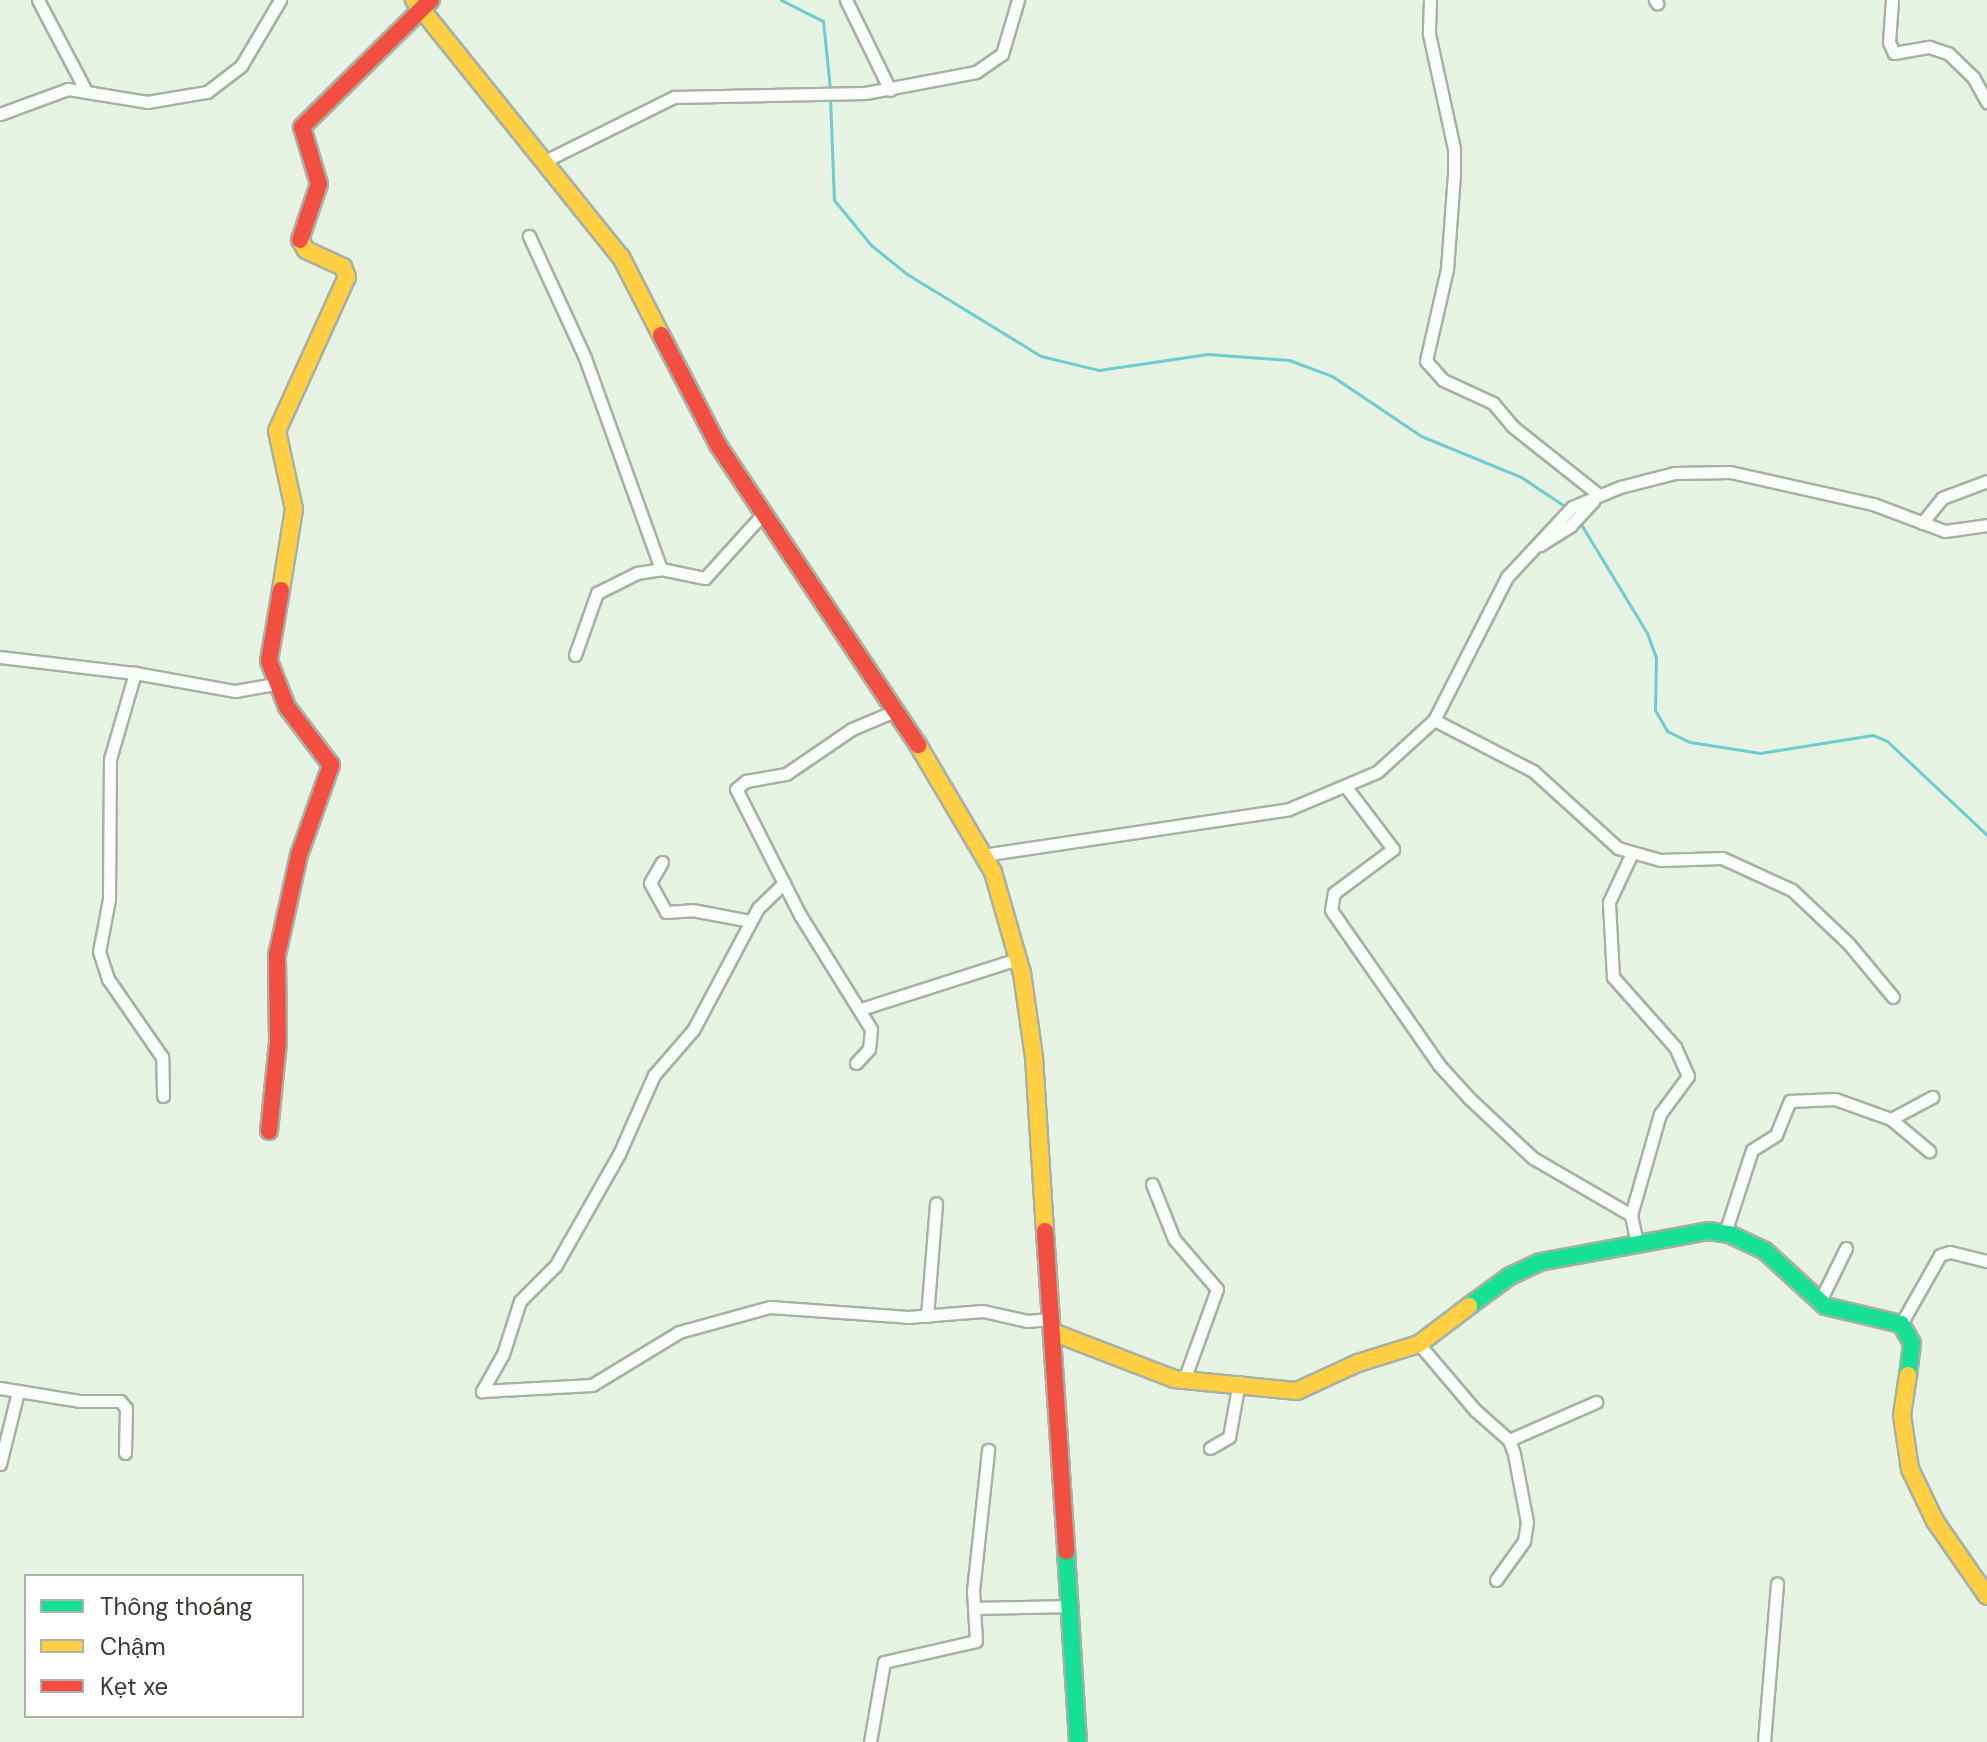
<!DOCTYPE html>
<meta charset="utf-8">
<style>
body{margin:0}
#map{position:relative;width:1987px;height:1742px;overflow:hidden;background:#e7f3e2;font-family:"DM Sans",sans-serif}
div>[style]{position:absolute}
.stream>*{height:3px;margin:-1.5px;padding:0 1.5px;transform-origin:1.5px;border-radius:1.5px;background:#6cccd1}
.roads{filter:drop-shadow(2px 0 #a7b0a3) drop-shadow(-2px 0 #a7b0a3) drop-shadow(0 2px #a7b0a3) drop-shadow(0 -2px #a7b0a3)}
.street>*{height:11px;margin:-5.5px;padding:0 5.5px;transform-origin:5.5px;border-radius:5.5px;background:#fbfdfb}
.fast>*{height:16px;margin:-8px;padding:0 8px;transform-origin:8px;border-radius:8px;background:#16e098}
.slow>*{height:16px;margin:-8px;padding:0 8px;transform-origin:8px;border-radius:8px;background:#ffcf43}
.jam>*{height:16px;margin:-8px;padding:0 8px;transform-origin:8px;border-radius:8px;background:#f24e42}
span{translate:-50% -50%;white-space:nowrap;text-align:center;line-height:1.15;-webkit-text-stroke:8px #fff;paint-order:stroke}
.legend{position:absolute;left:24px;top:1574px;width:280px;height:144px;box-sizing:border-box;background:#fff;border:2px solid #aeb1ad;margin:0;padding:10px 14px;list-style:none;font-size:24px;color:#343c31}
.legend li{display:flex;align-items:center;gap:16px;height:40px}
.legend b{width:40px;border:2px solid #aeb1ad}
</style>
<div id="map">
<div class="stream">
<i style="left:781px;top:0;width:47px;rotate:26.6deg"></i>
<i style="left:823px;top:21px;width:68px;rotate:84.1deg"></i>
<i style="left:830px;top:97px;width:103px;rotate:87.8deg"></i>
<i style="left:834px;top:200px;width:58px;rotate:50.6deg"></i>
<i style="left:871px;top:245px;width:46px;rotate:38.9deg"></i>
<i style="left:907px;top:274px;width:157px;rotate:31.5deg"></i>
<i style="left:1041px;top:356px;width:60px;rotate:13.6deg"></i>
<i style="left:1099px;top:370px;width:110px;rotate:-8.4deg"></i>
<i style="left:1208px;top:354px;width:81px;rotate:4.2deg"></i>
<i style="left:1289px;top:360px;width:46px;rotate:20.4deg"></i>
<i style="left:1332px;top:376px;width:107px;rotate:34deg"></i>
<i style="left:1421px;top:436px;width:108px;rotate:22.3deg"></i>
<i style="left:1521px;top:477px;width:54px;rotate:33.7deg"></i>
<i style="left:1579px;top:521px;width:131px;rotate:58.7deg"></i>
<i style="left:1647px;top:633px;width:27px;rotate:70deg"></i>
<i style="left:1656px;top:658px;width:52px;rotate:91.1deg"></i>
<i style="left:1655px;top:710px;width:24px;rotate:60deg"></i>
<i style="left:1667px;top:731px;width:25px;rotate:26deg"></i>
<i style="left:1690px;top:742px;width:71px;rotate:8.9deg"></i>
<i style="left:1760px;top:753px;width:114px;rotate:-9.1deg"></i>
<i style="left:1873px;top:735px;width:15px;rotate:23deg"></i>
<i style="left:1887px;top:741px;width:137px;rotate:43.2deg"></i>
</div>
<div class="roads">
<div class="street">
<i style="left:38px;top:0;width:103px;rotate:62.2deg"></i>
<i style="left:846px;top:0;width:100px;rotate:63.9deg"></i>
<i style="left:1430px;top:0;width:34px;rotate:92deg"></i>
<i style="left:1429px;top:34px;width:118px;rotate:77.7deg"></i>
<i style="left:1454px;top:149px;width:25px;rotate:90deg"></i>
<i style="left:1454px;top:174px;width:95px;rotate:94.2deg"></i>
<i style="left:1447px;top:269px;width:94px;rotate:102.9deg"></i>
<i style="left:1426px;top:361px;width:25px;rotate:48deg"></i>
<i style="left:1443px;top:380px;width:55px;rotate:24.7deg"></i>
<i style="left:1493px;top:403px;width:30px;rotate:50deg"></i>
<i style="left:1512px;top:426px;width:111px;rotate:38.4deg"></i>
<i style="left:1655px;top:0;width:4px;rotate:56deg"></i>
<i style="left:1892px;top:0;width:42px;rotate:94.1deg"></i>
<i style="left:1889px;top:42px;width:12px;rotate:66deg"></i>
<i style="left:1894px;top:53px;width:36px;rotate:-10deg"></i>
<i style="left:1929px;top:47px;width:20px;rotate:18deg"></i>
<i style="left:1948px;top:53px;width:35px;rotate:44deg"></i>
<i style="left:1973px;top:77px;width:29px;rotate:61deg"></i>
<i style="left:0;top:114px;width:72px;rotate:-20.2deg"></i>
<i style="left:68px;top:89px;width:80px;rotate:9.3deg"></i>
<i style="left:147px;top:102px;width:61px;rotate:-9.5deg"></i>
<i style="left:207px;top:92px;width:43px;rotate:-37.4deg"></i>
<i style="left:241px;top:66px;width:77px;rotate:-59.4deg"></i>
<i style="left:547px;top:160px;width:142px;rotate:-26.4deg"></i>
<i style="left:674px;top:97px;width:191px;rotate:-1.2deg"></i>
<i style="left:865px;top:93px;width:113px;rotate:-10.7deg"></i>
<i style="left:976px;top:72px;width:32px;rotate:-35deg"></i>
<i style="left:1002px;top:54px;width:56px;rotate:-73.5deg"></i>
<i style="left:529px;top:236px;width:134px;rotate:65.3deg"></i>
<i style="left:585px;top:358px;width:224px;rotate:70.2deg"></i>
<i style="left:661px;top:569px;width:45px;rotate:11.6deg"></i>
<i style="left:705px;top:578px;width:84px;rotate:-47.9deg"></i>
<i style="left:1922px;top:523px;width:32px;rotate:-51deg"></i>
<i style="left:1942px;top:498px;width:48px;rotate:-20.7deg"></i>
<i style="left:1540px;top:545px;width:36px;rotate:-32deg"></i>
<i style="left:1570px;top:526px;width:34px;rotate:-47deg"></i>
<i style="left:575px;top:655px;width:66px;rotate:-70.5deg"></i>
<i style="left:597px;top:593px;width:45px;rotate:-26.6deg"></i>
<i style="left:637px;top:573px;width:24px;rotate:-9deg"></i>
<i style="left:0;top:657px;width:136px;rotate:6.8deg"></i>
<i style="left:1434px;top:720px;width:111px;rotate:27.3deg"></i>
<i style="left:1533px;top:771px;width:115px;rotate:42.2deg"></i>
<i style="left:1618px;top:848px;width:44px;rotate:15.9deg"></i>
<i style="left:1660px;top:860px;width:62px;rotate:-1.8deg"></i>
<i style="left:1722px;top:858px;width:77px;rotate:24.6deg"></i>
<i style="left:1792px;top:890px;width:77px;rotate:43.4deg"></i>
<i style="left:1848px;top:943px;width:70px;rotate:50.2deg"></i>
<i style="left:1346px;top:787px;width:78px;rotate:52.8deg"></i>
<i style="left:1393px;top:849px;width:74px;rotate:143.3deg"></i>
<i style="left:1334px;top:893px;width:17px;rotate:100deg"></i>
<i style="left:1331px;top:910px;width:189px;rotate:55.1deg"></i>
<i style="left:1439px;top:1065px;width:45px;rotate:47.7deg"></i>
<i style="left:1469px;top:1098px;width:88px;rotate:43.2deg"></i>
<i style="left:1533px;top:1158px;width:113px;rotate:30.2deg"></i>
<i style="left:1631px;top:1215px;width:30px;rotate:78deg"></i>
<i style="left:983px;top:855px;width:309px;rotate:-8.5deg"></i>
<i style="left:1289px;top:809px;width:95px;rotate:-22.8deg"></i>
<i style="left:1377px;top:772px;width:77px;rotate:-42.4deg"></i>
<i style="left:1434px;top:720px;width:161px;rotate:-63deg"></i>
<i style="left:1507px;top:577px;width:96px;rotate:-47.1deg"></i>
<i style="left:1572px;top:507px;width:52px;rotate:-22.6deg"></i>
<i style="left:1620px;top:487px;width:57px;rotate:-14.3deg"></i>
<i style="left:1675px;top:473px;width:55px;rotate:-1deg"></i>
<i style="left:1730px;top:472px;width:147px;rotate:12.6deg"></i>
<i style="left:1873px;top:504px;width:77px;rotate:20.6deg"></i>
<i style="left:1945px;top:531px;width:42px;rotate:-8.1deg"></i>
<i style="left:662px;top:862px;width:24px;rotate:120deg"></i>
<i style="left:650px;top:883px;width:33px;rotate:61deg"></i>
<i style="left:666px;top:912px;width:26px;rotate:-4deg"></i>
<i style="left:692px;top:910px;width:60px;rotate:10.6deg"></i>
<i style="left:784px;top:883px;width:36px;rotate:136deg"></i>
<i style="left:758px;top:908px;width:138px;rotate:118deg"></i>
<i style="left:693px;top:1030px;width:60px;rotate:130.9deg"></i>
<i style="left:654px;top:1075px;width:86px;rotate:113.9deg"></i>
<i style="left:619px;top:1154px;width:128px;rotate:119.6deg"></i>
<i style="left:556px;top:1265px;width:51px;rotate:135deg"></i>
<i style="left:520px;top:1301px;width:56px;rotate:107.8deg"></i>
<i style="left:503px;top:1354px;width:43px;rotate:119.6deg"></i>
<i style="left:482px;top:1391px;width:110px;rotate:-3.1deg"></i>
<i style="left:592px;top:1385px;width:102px;rotate:-31.3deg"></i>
<i style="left:679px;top:1332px;width:94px;rotate:-15.4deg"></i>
<i style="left:770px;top:1307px;width:138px;rotate:4.1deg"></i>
<i style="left:908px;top:1317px;width:75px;rotate:-4.6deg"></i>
<i style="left:983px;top:1311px;width:45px;rotate:12.8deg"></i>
<i style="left:1027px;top:1321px;width:25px;rotate:-5deg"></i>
<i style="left:861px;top:1009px;width:165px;rotate:-17.7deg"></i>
<i style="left:856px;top:1063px;width:19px;rotate:-47deg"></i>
<i style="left:869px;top:1049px;width:20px;rotate:-84deg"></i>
<i style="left:871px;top:1029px;width:134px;rotate:-121.9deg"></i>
<i style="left:800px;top:915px;width:141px;rotate:-116.9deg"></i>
<i style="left:736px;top:789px;width:13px;rotate:-39deg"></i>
<i style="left:746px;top:781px;width:41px;rotate:-9.9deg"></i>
<i style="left:786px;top:774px;width:80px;rotate:-34.3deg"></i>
<i style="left:852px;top:729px;width:49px;rotate:-22.9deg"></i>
<i style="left:163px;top:1096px;width:39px;rotate:-91deg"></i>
<i style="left:162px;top:1057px;width:95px;rotate:-124.7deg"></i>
<i style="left:108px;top:979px;width:28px;rotate:-108deg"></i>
<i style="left:99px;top:952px;width:54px;rotate:-79.3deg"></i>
<i style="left:109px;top:899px;width:140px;rotate:-89.6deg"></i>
<i style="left:110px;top:759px;width:90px;rotate:-73.8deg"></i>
<i style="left:135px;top:673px;width:102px;rotate:10.2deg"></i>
<i style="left:235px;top:691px;width:41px;rotate:-9.9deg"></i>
<i style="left:1891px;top:1119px;width:50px;rotate:40.1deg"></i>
<i style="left:1152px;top:1184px;width:59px;rotate:68.2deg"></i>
<i style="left:1174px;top:1239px;width:66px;rotate:49.3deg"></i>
<i style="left:1217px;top:1289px;width:97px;rotate:109.9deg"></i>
<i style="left:1631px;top:1215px;width:105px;rotate:-74deg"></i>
<i style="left:1660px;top:1114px;width:47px;rotate:-53.6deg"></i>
<i style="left:1688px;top:1076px;width:32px;rotate:-114deg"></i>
<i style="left:1675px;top:1047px;width:94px;rotate:-131.5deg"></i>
<i style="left:1613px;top:977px;width:75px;rotate:-93.1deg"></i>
<i style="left:1609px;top:902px;width:54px;rotate:-64.9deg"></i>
<i style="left:1725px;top:1233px;width:87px;rotate:-72deg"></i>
<i style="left:1752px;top:1150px;width:28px;rotate:-32deg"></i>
<i style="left:1776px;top:1135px;width:37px;rotate:-68deg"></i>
<i style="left:1790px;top:1101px;width:45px;rotate:-2.5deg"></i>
<i style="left:1835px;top:1099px;width:59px;rotate:19.7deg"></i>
<i style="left:1891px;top:1119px;width:47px;rotate:-28.2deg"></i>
<i style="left:1820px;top:1301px;width:59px;rotate:-63.9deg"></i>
<i style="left:927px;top:1316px;width:113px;rotate:-85.4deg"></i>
<i style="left:1901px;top:1324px;width:79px;rotate:-60.5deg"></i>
<i style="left:1940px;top:1255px;width:10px;rotate:-17deg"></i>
<i style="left:1950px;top:1252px;width:38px;rotate:14deg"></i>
<i style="left:1419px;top:1344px;width:87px;rotate:49.7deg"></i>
<i style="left:1475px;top:1410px;width:45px;rotate:41.4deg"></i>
<i style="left:1509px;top:1440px;width:15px;rotate:70deg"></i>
<i style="left:1514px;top:1454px;width:69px;rotate:79.2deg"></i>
<i style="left:1527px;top:1522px;width:19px;rotate:99deg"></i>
<i style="left:1524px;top:1541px;width:48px;rotate:125.7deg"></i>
<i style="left:0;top:1388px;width:80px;rotate:9.3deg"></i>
<i style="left:79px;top:1401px;width:41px"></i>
<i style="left:120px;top:1401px;width:9px;rotate:49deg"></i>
<i style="left:126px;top:1408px;width:45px;rotate:91.3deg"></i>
<i style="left:1509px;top:1440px;width:95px;rotate:-23.6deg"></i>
<i style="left:1210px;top:1448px;width:22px;rotate:-30deg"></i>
<i style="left:1229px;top:1437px;width:56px;rotate:-79.7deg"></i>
<i style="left:0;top:1464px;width:74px;rotate:-76deg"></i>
<i style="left:976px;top:1608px;width:94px;rotate:-1.2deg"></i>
<i style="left:870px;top:1742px;width:81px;rotate:-80.1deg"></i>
<i style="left:884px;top:1662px;width:94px;rotate:-12.9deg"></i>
<i style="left:976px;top:1641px;width:50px;rotate:-93.4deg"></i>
<i style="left:973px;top:1591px;width:142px;rotate:-83.9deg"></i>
<i style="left:1764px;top:1742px;width:159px;rotate:-85.3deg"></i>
</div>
<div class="fast">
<i style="left:1469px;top:1306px;width:51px;rotate:-36.2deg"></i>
<i style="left:1510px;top:1276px;width:33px;rotate:-25deg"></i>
<i style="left:1540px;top:1262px;width:172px;rotate:-10.4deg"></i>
<i style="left:1709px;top:1231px;width:20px;rotate:9deg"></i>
<i style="left:1729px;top:1234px;width:40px;rotate:25deg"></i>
<i style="left:1765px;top:1251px;width:81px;rotate:42.5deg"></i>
<i style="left:1825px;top:1306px;width:78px;rotate:13.3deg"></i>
<i style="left:1901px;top:1324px;width:22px;rotate:60deg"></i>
<i style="left:1912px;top:1343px;width:32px;rotate:97deg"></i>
<i style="left:1066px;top:1551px;width:191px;rotate:86.4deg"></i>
</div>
<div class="slow">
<i style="left:414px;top:0;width:330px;rotate:51.2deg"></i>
<i style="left:621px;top:257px;width:88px;rotate:62.9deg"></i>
<i style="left:281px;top:590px;width:82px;rotate:-80.9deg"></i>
<i style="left:294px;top:509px;width:80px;rotate:-102.3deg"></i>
<i style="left:277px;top:431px;width:169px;rotate:-65.6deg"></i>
<i style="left:347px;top:277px;width:11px;rotate:-112deg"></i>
<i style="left:343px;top:267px;width:41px;rotate:-155.3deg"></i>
<i style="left:306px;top:250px;width:12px;rotate:-121deg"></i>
<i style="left:918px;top:745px;width:147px;rotate:59.4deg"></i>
<i style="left:993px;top:872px;width:105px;rotate:74deg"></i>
<i style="left:1022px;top:973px;width:85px;rotate:81.9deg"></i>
<i style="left:1034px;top:1057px;width:174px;rotate:86.4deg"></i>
<i style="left:1055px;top:1333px;width:128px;rotate:21.1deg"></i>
<i style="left:1174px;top:1379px;width:124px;rotate:5.6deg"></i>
<i style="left:1297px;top:1391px;width:67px;rotate:-24.7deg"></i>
<i style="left:1358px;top:1363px;width:64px;rotate:-17.3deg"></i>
<i style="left:1419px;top:1344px;width:63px;rotate:-37.2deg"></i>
<i style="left:1908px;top:1375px;width:40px;rotate:98.5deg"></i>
<i style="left:1902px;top:1415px;width:55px;rotate:81.6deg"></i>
<i style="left:1910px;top:1469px;width:58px;rotate:64.3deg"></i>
<i style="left:1935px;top:1521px;width:91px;rotate:55.3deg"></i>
</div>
<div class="jam">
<i style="left:300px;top:240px;width:59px;rotate:-71.3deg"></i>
<i style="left:319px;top:184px;width:59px;rotate:-106.6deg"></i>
<i style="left:302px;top:127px;width:181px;rotate:-44.6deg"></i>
<i style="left:661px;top:335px;width:124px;rotate:62.6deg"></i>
<i style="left:718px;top:445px;width:361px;rotate:56.3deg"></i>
<i style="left:269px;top:1131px;width:89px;rotate:-84.2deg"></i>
<i style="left:278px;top:1042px;width:87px;rotate:-90.7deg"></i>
<i style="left:277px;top:955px;width:102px;rotate:-77.6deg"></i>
<i style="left:299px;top:855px;width:96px;rotate:-70.4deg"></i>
<i style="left:331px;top:765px;width:73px;rotate:-127.2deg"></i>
<i style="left:287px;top:707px;width:49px;rotate:-111.4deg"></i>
<i style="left:269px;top:661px;width:72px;rotate:-80.4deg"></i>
<i style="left:1045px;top:1231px;width:321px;rotate:86.2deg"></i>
</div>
</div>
<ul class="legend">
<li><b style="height:10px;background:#16e098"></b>Thông thoáng</li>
<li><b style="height:10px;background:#ffcf43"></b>Chậm</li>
<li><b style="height:10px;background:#f24e42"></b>Kẹt xe</li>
</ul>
</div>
